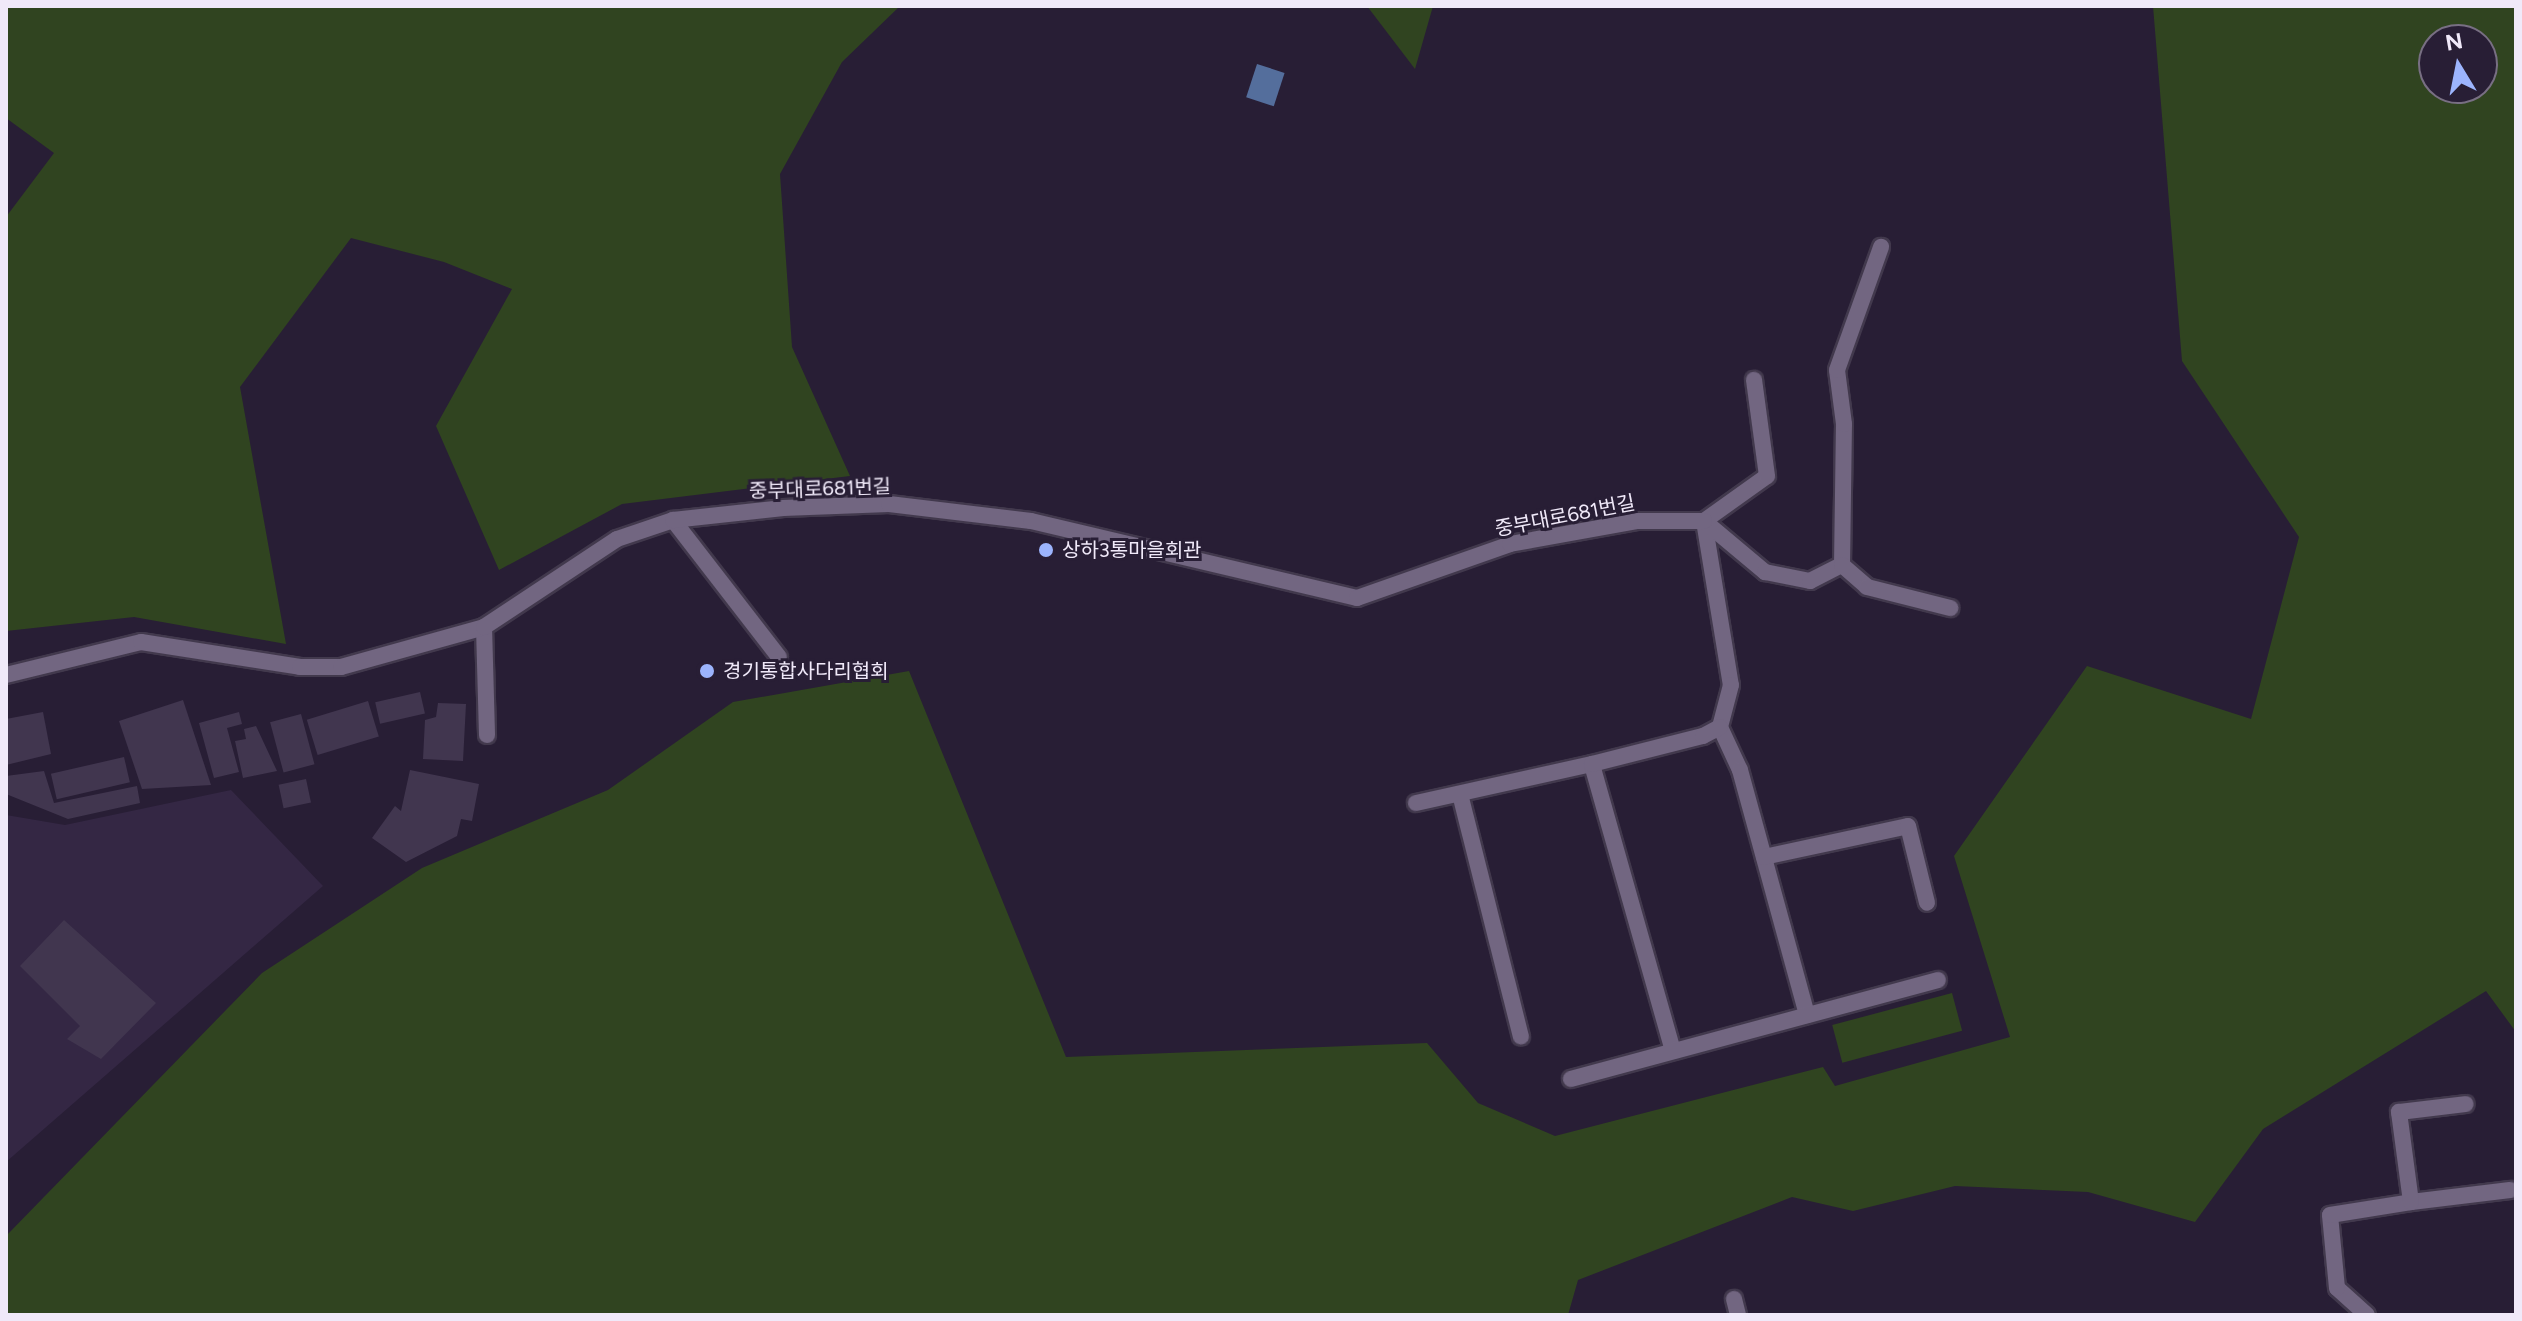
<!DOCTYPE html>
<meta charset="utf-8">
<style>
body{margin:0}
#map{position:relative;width:2522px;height:1321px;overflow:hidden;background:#281e35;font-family:Figtree,"Noto Sans KR",sans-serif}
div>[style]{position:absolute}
.built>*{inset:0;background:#342744}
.green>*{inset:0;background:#304420;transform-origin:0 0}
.water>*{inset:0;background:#546e9c;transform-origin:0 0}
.building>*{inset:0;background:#41364f;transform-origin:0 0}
.roads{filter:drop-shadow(2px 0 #42394d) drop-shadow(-2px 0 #42394d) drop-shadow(0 2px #42394d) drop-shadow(0 -2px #42394d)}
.minor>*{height:16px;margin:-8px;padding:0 8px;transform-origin:8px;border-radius:8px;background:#726681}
.dots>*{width:22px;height:22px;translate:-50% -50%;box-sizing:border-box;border:4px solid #281e35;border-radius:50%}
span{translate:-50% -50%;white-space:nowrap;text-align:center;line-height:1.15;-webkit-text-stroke:6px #281e35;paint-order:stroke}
.street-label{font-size:20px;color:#f0e9f9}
.poi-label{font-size:20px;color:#f0e9f9}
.left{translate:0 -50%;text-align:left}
.frame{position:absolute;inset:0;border:8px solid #f0e9f9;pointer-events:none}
.north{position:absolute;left:2418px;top:24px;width:80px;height:80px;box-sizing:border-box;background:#281e35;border:2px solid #786f83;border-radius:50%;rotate:350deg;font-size:22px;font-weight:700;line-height:32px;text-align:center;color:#f0e9f9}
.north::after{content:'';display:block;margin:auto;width:28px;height:36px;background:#9cb4fd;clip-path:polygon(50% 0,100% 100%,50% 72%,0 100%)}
</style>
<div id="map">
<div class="built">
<i style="clip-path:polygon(231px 790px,323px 886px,6px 1162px,6px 815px,65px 825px)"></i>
</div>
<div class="green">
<i style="clip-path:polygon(6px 6px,900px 6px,842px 62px,780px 174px,792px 347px,850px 476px,622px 504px,499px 570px,436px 426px,512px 289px,444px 262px,351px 238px,240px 387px,286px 644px,134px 617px,6px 631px,6px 217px,54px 153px,6px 118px)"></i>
<i style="clip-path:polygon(1367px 6px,1433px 6px,1415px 69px)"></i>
<i style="clip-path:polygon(evenodd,2153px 6px,2516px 6px,2516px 1032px,2486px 991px,2263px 1129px,2195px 1222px,2088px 1192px,1955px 1186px,1853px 1211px,1792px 1197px,1578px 1280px,1568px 1315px,6px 1315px,6px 1236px,262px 973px,422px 868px,608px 790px,733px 702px,909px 671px,1066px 1057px,1427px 1043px,1478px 1103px,1555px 1136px,1823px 1067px,1835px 1086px,2010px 1037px,1954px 856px,2087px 666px,2251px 719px,2299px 537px,2182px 361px,2153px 6px,2434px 40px,2482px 40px,2482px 88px,2434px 88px,2434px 40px)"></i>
<i style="left:1952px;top:993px;width:39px;height:124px;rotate:75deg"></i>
</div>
<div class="water">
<i style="left:1257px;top:64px;width:29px;height:35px;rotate:18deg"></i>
</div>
<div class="building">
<i style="left:420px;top:692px;width:22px;height:46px;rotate:77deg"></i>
<i style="clip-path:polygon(183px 700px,211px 785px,142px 789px,119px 721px)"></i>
<i style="left:368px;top:701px;width:37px;height:64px;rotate:73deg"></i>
<i style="clip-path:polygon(438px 703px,466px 704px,463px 761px,423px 759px,425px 720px,436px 717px)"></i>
<i style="clip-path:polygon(43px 712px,51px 754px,6px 765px,6px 719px)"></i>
<i style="clip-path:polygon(239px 712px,242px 724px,227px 728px,239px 772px,214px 778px,199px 723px)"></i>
<i style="left:301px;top:714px;width:52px;height:32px;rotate:75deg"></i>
<i style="clip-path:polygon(256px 726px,277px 771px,243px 778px,235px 741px,246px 739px,244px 729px)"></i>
<i style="left:124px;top:757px;width:26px;height:75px;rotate:77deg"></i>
<i style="clip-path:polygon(410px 770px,479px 784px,472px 821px,461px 819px,457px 836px,406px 862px,372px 838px,395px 806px,401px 811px)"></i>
<i style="clip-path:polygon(44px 771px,54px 803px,137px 786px,140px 803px,68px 819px,6px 794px,6px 776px)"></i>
<i style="left:306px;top:779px;width:24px;height:28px;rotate:78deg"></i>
<i style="clip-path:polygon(64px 920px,156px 1003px,101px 1059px,67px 1039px,80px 1026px,20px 966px)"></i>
</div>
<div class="roads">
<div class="minor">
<i style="left:673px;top:520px;width:173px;rotate:52.3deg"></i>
<i style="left:1704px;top:521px;width:166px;rotate:80.7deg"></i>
<i style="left:1731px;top:685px;width:43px;rotate:104.7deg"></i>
<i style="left:1720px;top:727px;width:47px;rotate:65.1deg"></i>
<i style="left:1740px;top:770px;width:254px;rotate:74.7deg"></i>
<i style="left:1704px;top:521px;width:80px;rotate:39.9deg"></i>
<i style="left:1765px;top:572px;width:46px;rotate:11.3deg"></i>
<i style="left:1810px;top:581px;width:36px;rotate:-27deg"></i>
<i style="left:1842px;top:565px;width:141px;rotate:-89.2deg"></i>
<i style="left:1844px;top:424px;width:54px;rotate:-97.4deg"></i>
<i style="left:1837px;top:370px;width:131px;rotate:-70.3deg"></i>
<i style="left:1704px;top:521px;width:77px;rotate:-35.5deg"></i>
<i style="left:1767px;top:476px;width:97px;rotate:-97.7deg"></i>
<i style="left:1842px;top:565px;width:33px;rotate:41deg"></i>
<i style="left:1867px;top:587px;width:86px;rotate:14.2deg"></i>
<i style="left:484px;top:627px;width:108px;rotate:88.4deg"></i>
<i style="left:6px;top:675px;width:139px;rotate:-13.7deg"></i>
<i style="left:141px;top:642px;width:161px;rotate:8.9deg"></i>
<i style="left:300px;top:667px;width:41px"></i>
<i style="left:341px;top:667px;width:148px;rotate:-15.6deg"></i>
<i style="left:484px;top:627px;width:159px;rotate:-33.5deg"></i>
<i style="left:617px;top:539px;width:59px;rotate:-18.7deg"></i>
<i style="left:673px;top:520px;width:111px;rotate:-6.2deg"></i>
<i style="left:783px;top:508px;width:106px;rotate:-2.2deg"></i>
<i style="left:889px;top:504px;width:143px;rotate:6.8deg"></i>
<i style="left:1031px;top:521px;width:335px;rotate:13.3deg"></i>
<i style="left:1357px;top:598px;width:162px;rotate:-19.4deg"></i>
<i style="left:1510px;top:544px;width:130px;rotate:-10.2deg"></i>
<i style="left:1638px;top:521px;width:66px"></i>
<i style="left:1460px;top:794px;width:250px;rotate:75.9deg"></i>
<i style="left:1416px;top:803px;width:180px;rotate:-12.5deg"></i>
<i style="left:1764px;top:857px;width:147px;rotate:-12.1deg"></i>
<i style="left:1908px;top:826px;width:79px;rotate:76.1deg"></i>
<i style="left:1673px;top:1051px;width:298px;rotate:-105.8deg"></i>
<i style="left:1592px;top:764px;width:114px;rotate:-14.2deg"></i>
<i style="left:1703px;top:736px;width:19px;rotate:-28deg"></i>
<i style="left:1571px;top:1079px;width:380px;rotate:-15.1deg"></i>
<i style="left:2411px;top:1202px;width:100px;rotate:-6.9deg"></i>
<i style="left:1734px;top:1299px;width:16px;rotate:76deg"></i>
<i style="left:2367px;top:1315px;width:40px;rotate:-138deg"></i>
<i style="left:2337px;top:1288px;width:73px;rotate:-95.5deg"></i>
<i style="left:2330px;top:1215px;width:82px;rotate:-9.1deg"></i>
<i style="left:2411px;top:1202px;width:91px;rotate:-97.6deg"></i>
<i style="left:2399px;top:1112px;width:67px;rotate:-6.8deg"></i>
</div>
</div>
<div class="dots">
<i style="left:1046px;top:550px;background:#9cb4fd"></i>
<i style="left:707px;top:671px;background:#9cb4fd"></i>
</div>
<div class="street-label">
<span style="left:820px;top:489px;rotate:-2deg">중부대로681번길</span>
<span style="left:1565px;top:516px;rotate:-11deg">중부대로681번길</span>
</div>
<div class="poi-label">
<span class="left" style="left:1062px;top:550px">상하3통마을회관</span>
<span class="left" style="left:723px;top:671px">경기통합사다리협회</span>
</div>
<div class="frame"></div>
<div class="north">N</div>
</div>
